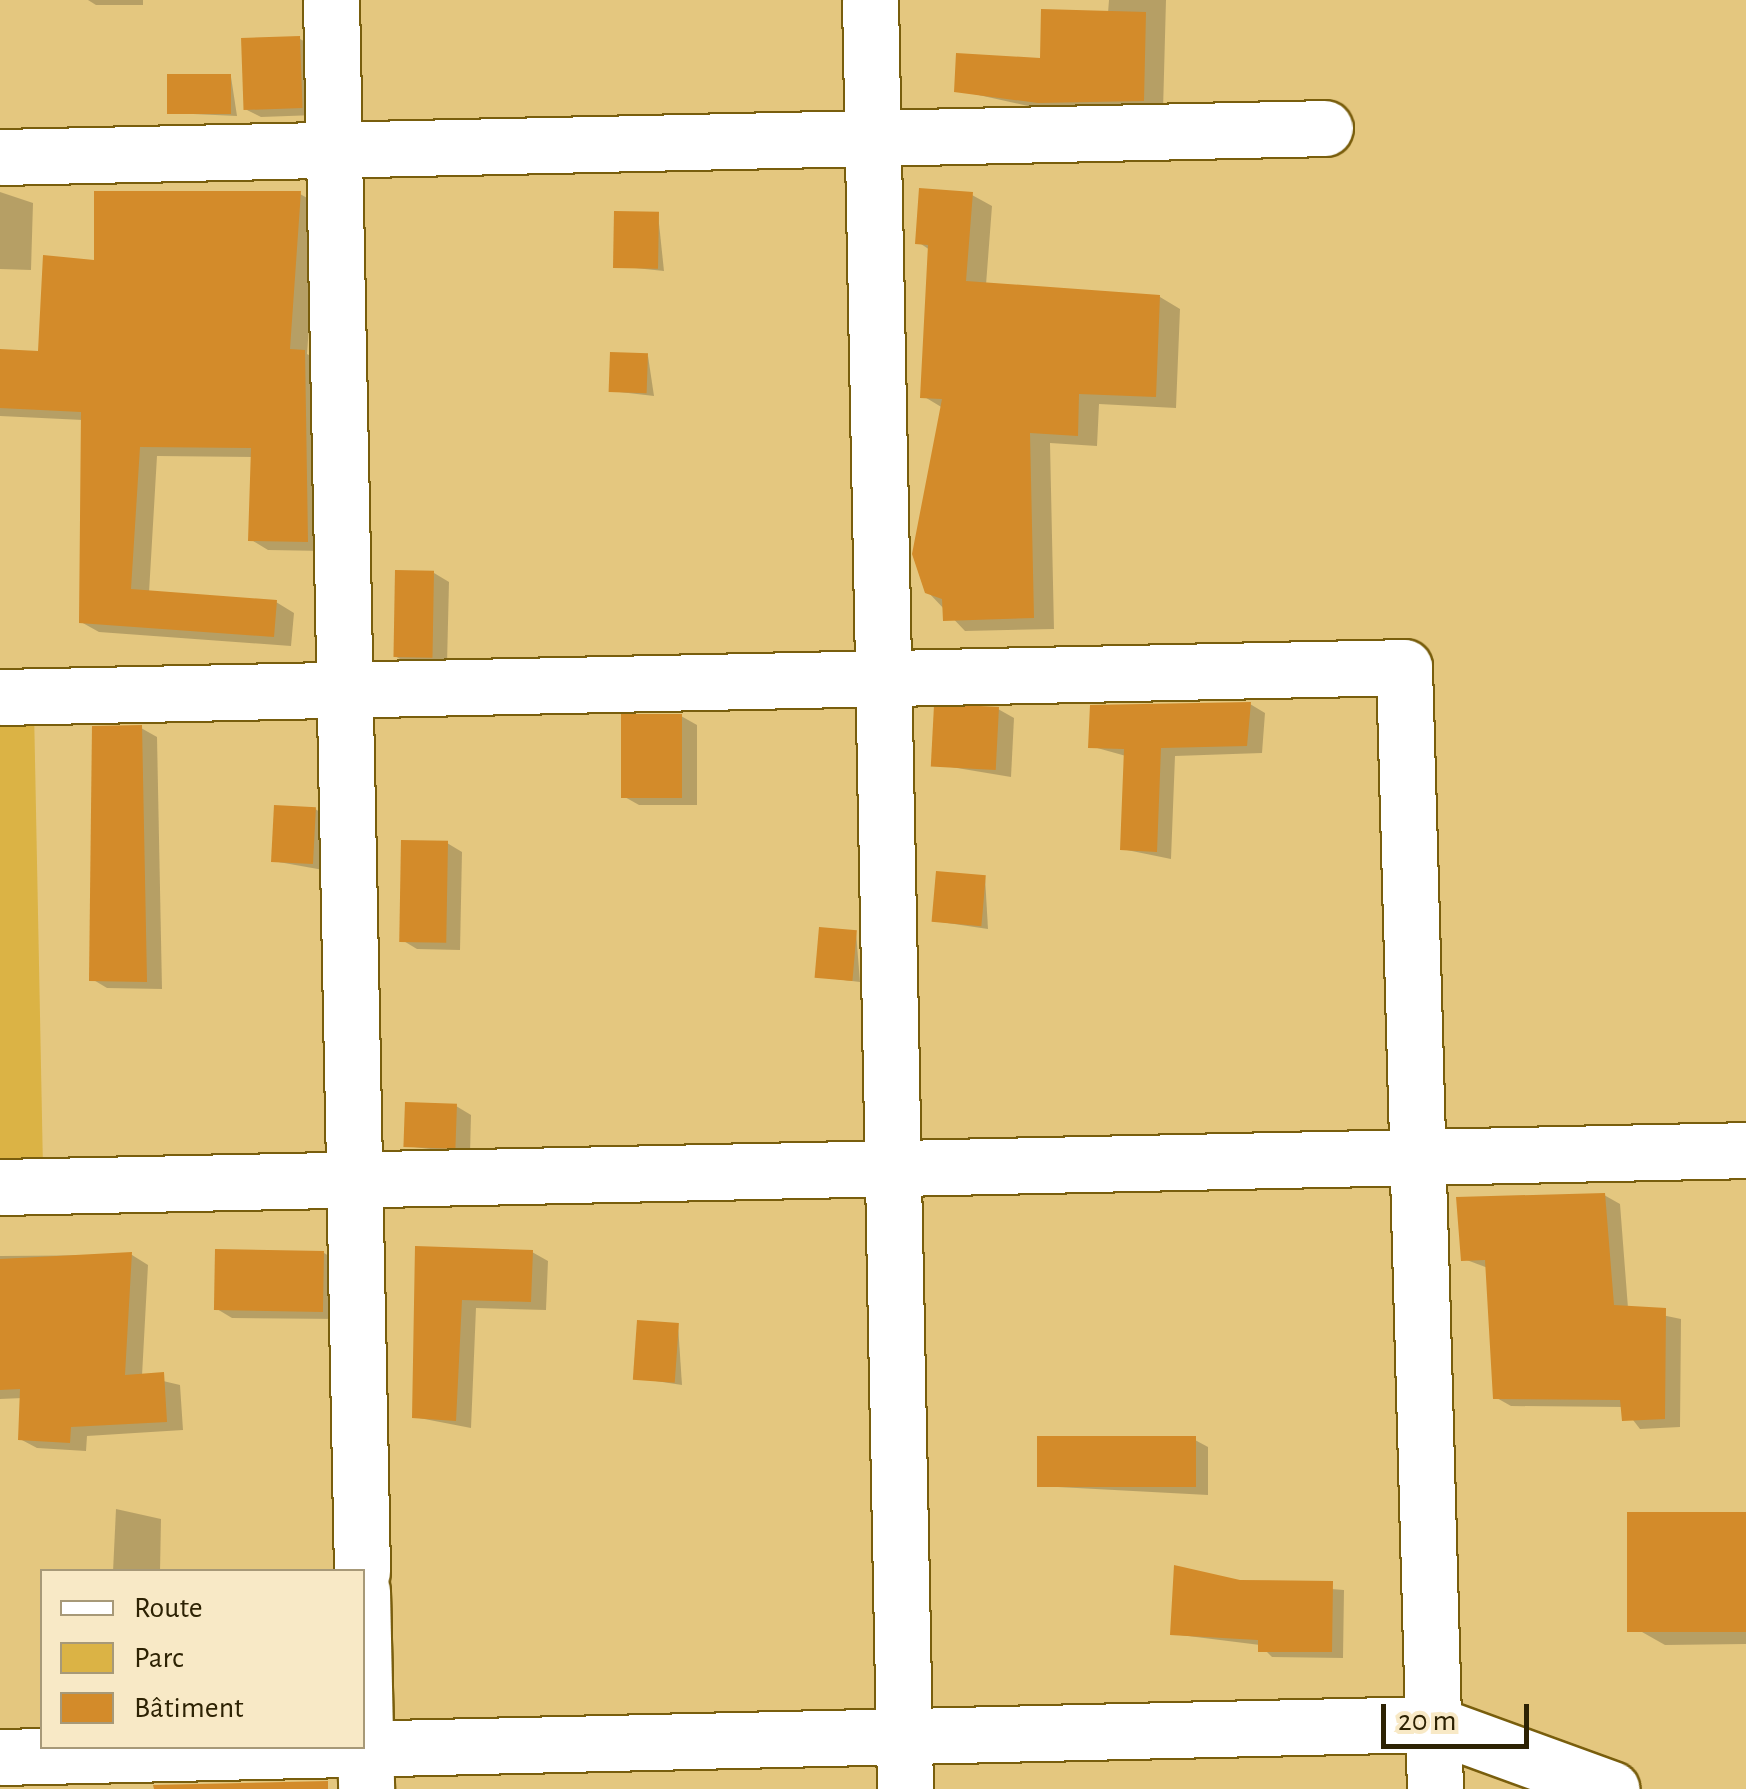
<!DOCTYPE html>
<meta charset="utf-8">
<style>
body{margin:0}
#map{position:relative;width:1746px;height:1789px;overflow:hidden;background:#e4c77f;font-family:"Alegreya Sans",sans-serif}
div>[style]{position:absolute}
.green>*{inset:0;background:#dbb345}
.shadow>*{inset:0;background:#0003}
.building>*{inset:0;background:#d38b2a;transform-origin:0 0}
.roads{filter:drop-shadow(2px 0 #795e0d) drop-shadow(-2px 0 #795e0d) drop-shadow(0 2px #795e0d) drop-shadow(0 -2px #795e0d)}
.minor>*{height:55px;margin:-27.5px;padding:0 27.5px;transform-origin:27.5px;border-radius:27.5px;background:#fff}
span{translate:-50% -50%;white-space:nowrap;text-align:center;line-height:1.15;-webkit-text-stroke:9px #f8e9c6;paint-order:stroke}
.legend{position:absolute;left:40px;top:1569px;width:325px;height:180px;box-sizing:border-box;background:#f8e9c6;border:2px solid #a79978;margin:0;padding:12px 18px;list-style:none;font-size:30px;color:#2d2203}
.legend li{display:flex;align-items:center;gap:20px;height:50px}
.legend b{width:50px;border:2px solid #a79978}
.scale{position:absolute;left:1381px;top:1704px;width:148px;height:45px;box-sizing:border-box;border:5px solid #2d2203;border-top:0;padding-left:12px;font-size:30px;line-height:35px;white-space:nowrap;color:#2d2203;-webkit-text-stroke:8px #f8e9c6;paint-order:stroke}
</style>
<div id="map">
<div class="green">
<i style="clip-path:polygon(0 709px,34px 709px,43px 1169px,0 1170px)"></i>
</div>
<div class="shadow">
<i style="clip-path:polygon(88px 0,143px 0,143px 5px,96px 5px)"></i>
<i style="clip-path:polygon(1109px 0,1166px 0,1163px 111px,1060px 113px,956px 90px,1042px 61px,1108px 13px)"></i>
<i style="clip-path:polygon(300px 39px,315px 47px,316px 115px,261px 117px,245px 109px)"></i>
<i style="clip-path:polygon(231px 77px,237px 116px,171px 113px)"></i>
<i style="clip-path:polygon(0 192px,33px 203px,31px 270px,0 269px)"></i>
<i style="clip-path:polygon(300px 194px,318px 204px,307px 354px,322px 362px,325px 551px,268px 550px,250px 539px,253px 457px,157px 456px,149px 593px,276px 602px,294px 613px,291px 646px,99px 632px,81px 622px,83px 420px,0 416px,0 351px,40px 353px,97px 262px)"></i>
<i style="clip-path:polygon(972px 195px,992px 206px,986px 285px,1160px 297px,1180px 309px,1176px 408px,1099px 404px,1097px 446px,1050px 443px,1054px 629px,965px 631px,927px 591px,943px 408px,923px 396px,930px 250px,918px 242px)"></i>
<i style="clip-path:polygon(658px 214px,664px 271px,616px 266px)"></i>
<i style="clip-path:polygon(648px 356px,654px 396px,611px 391px)"></i>
<i style="clip-path:polygon(434px 573px,449px 582px,447px 664px,410px 665px,395px 656px)"></i>
<i style="clip-path:polygon(1250px 704px,1265px 713px,1262px 753px,1175px 756px,1171px 859px,1122px 849px,1126px 756px,1090px 746px)"></i>
<i style="clip-path:polygon(998px 709px,1014px 718px,1011px 777px,933px 764px)"></i>
<i style="clip-path:polygon(681px 716px,697px 725px,697px 805px,639px 805px,623px 796px)"></i>
<i style="clip-path:polygon(141px 728px,157px 737px,162px 989px,107px 988px,92px 979px)"></i>
<i style="clip-path:polygon(315px 809px,330px 818px,329px 871px,273px 861px)"></i>
<i style="clip-path:polygon(447px 843px,462px 852px,460px 950px,417px 949px,402px 940px)"></i>
<i style="clip-path:polygon(985px 877px,988px 929px,934px 921px)"></i>
<i style="clip-path:polygon(856px 932px,860px 982px,819px 977px)"></i>
<i style="clip-path:polygon(456px 1106px,471px 1115px,470px 1154px,406px 1146px)"></i>
<i style="clip-path:polygon(1604px 1195px,1620px 1204px,1628px 1308px,1681px 1319px,1680px 1427px,1640px 1429px,1623px 1407px,1511px 1406px,1495px 1397px,1488px 1268px,1464px 1259px)"></i>
<i style="clip-path:polygon(418px 1248px,532px 1252px,548px 1261px,546px 1310px,476px 1308px,471px 1428px,414px 1417px)"></i>
<i style="clip-path:polygon(324px 1253px,339px 1262px,340px 1319px,232px 1318px,217px 1309px)"></i>
<i style="clip-path:polygon(132px 1255px,148px 1265px,142px 1376px,180px 1385px,183px 1430px,87px 1436px,86px 1451px,37px 1448px,20px 1439px,23px 1398px,0 1399px,0 1256px)"></i>
<i style="clip-path:polygon(678px 1325px,682px 1385px,636px 1378px)"></i>
<i style="clip-path:polygon(1195px 1440px,1208px 1447px,1208px 1495px,1039px 1486px)"></i>
<i style="clip-path:polygon(116px 1509px,161px 1519px,160px 1572px,113px 1572px)"></i>
<i style="clip-path:polygon(1746px 1514px,1746px 1644px,1665px 1645px,1642px 1632px)"></i>
<i style="clip-path:polygon(1240px 1582px,1344px 1590px,1343px 1658px,1272px 1657px,1260px 1645px,1172px 1634px)"></i>
</div>
<div class="building">
<i style="clip-path:polygon(1041px 9px,1146px 12px,1144px 101px,1038px 103px,954px 92px,956px 53px,1040px 58px)"></i>
<i style="left:300px;top:36px;width:72px;height:59px;rotate:88deg"></i>
<i style="left:231px;top:74px;width:40px;height:64px;rotate:90deg"></i>
<i style="clip-path:polygon(919px 188px,973px 192px,966px 281px,1160px 295px,1156px 397px,1079px 394px,1078px 436px,1030px 433px,1034px 618px,943px 621px,942px 599px,925px 593px,912px 554px,942px 399px,920px 398px,928px 245px,915px 244px)"></i>
<i style="clip-path:polygon(94px 191px,301px 191px,290px 349px,305px 350px,308px 542px,248px 541px,251px 448px,140px 447px,131px 589px,277px 600px,274px 637px,79px 623px,81px 412px,0 408px,0 349px,38px 351px,43px 255px,94px 260px)"></i>
<i style="left:614px;top:211px;width:45px;height:57px;rotate:1deg"></i>
<i style="left:610px;top:352px;width:38px;height:40px;rotate:2deg"></i>
<i style="left:395px;top:570px;width:39px;height:87px;rotate:1deg"></i>
<i style="clip-path:polygon(1251px 702px,1247px 746px,1161px 748px,1157px 852px,1120px 850px,1124px 749px,1088px 748px,1090px 705px)"></i>
<i style="left:999px;top:707px;width:63px;height:65px;rotate:93deg"></i>
<i style="left:682px;top:714px;width:84px;height:61px;rotate:90deg"></i>
<i style="clip-path:polygon(142px 725px,147px 982px,89px 981px,92px 726px)"></i>
<i style="left:274px;top:805px;width:42px;height:57px;rotate:3deg"></i>
<i style="left:401px;top:840px;width:47px;height:102px;rotate:1deg"></i>
<i style="left:936px;top:871px;width:50px;height:51px;rotate:5deg"></i>
<i style="left:819px;top:927px;width:38px;height:51px;rotate:5deg"></i>
<i style="left:405px;top:1102px;width:52px;height:45px;rotate:2deg"></i>
<i style="clip-path:polygon(1605px 1193px,1614px 1305px,1666px 1308px,1665px 1419px,1622px 1421px,1620px 1400px,1493px 1399px,1485px 1260px,1461px 1261px,1456px 1197px)"></i>
<i style="clip-path:polygon(415px 1246px,533px 1250px,531px 1302px,462px 1300px,456px 1421px,412px 1418px)"></i>
<i style="left:215px;top:1249px;width:109px;height:61px;rotate:1deg"></i>
<i style="clip-path:polygon(132px 1252px,125px 1375px,164px 1372px,167px 1422px,71px 1427px,70px 1443px,18px 1440px,20px 1389px,0 1390px,0 1259px)"></i>
<i style="left:637px;top:1320px;width:42px;height:60px;rotate:4deg"></i>
<i style="left:1037px;top:1436px;width:159px;height:51px"></i>
<i style="left:1746px;top:1512px;width:120px;height:119px;rotate:90deg"></i>
<i style="clip-path:polygon(1174px 1565px,1240px 1580px,1333px 1581px,1332px 1652px,1258px 1652px,1258px 1640px,1170px 1635px)"></i>
<i style="clip-path:polygon(328px 1781px,328px 1789px,154px 1789px,153px 1785px)"></i>
</div>
<div class="roads">
<div class="minor">
<i style="left:331px;top:0;width:1572px;rotate:88.87deg"></i>
<i style="left:870px;top:0;width:1789px;rotate:88.88deg"></i>
<i style="left:0;top:157px;width:1325px;rotate:-1.25deg"></i>
<i style="left:0;top:697px;width:1404px;rotate:-1.22deg"></i>
<i style="left:1404px;top:667px;width:1122px;rotate:88.42deg"></i>
<i style="left:0;top:1187px;width:1746px;rotate:-1.21deg"></i>
<i style="left:362px;top:1591px;width:198px;rotate:88.8deg"></i>
<i style="left:0;top:1757px;width:1433px;rotate:-1.32deg"></i>
<i style="left:1433px;top:1724px;width:190px;rotate:20deg"></i>
</div>
</div>
<ul class="legend">
<li><b style="height:12px;background:#fff"></b>Route</li>
<li><b style="height:28px;background:#dbb345"></b>Parc</li>
<li><b style="height:28px;background:#d38b2a"></b>Bâtiment</li>
</ul>
<div class="scale">20 m</div>
</div>
